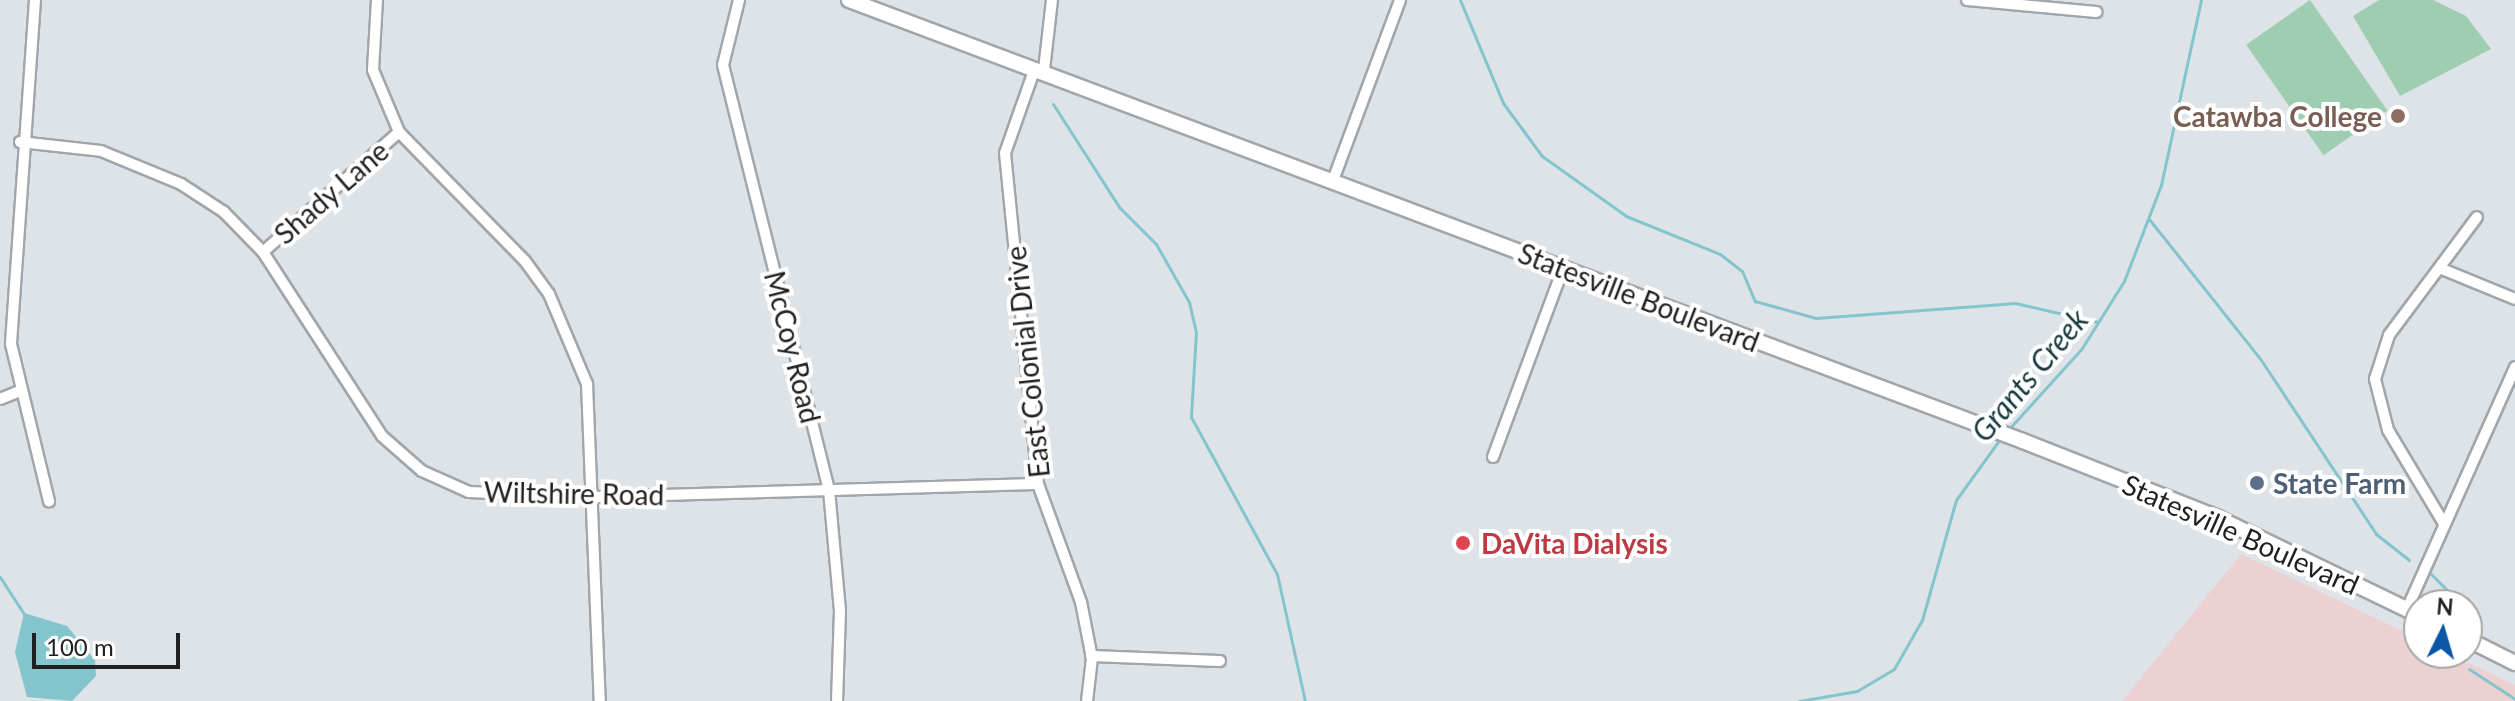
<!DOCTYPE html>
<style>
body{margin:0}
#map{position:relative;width:2515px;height:701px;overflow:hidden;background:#dee3e8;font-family:Lato,sans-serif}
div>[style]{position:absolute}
.medical>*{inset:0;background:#ecd1d3}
.green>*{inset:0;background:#9fcdb1;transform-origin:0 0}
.water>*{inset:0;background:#84c5cd}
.stream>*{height:3px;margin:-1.5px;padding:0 1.5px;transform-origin:1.5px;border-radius:1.5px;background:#84c5cd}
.roads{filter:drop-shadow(2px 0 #a1a6aa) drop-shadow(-2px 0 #a1a6aa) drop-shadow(0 2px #a1a6aa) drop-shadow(0 -2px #a1a6aa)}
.minor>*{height:10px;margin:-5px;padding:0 5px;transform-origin:5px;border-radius:5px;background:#fff}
.secondary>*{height:14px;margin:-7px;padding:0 7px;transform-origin:7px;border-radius:7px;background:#fff}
.dots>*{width:22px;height:22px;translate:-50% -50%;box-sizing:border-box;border:4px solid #fff;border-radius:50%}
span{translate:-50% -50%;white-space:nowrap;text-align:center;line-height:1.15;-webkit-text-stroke:8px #fff;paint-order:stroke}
.education-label{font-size:28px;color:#785e54;font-weight:700}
.right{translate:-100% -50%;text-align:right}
.street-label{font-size:28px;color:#1e2021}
.service-label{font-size:28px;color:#4e5e75;font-weight:700}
.left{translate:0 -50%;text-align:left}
.health-label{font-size:28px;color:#be3a42;font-weight:700}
.water-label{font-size:30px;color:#193a3e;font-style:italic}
.north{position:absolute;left:2403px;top:589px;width:80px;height:80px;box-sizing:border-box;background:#fff;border:2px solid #a5a6a6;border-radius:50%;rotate:5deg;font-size:22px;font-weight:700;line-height:32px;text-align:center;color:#1e2021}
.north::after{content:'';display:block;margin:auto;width:28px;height:36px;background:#0b57a6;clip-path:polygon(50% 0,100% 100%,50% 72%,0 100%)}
.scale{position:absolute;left:32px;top:633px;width:148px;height:36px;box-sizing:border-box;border:4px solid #1e2021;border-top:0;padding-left:10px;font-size:24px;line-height:28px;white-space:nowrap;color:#1e2021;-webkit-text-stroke:6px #fff;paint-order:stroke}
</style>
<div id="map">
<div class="medical">
<i style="clip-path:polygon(2241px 554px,2419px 639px,2419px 653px,2448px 653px,2515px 685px,2515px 701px,2122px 701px)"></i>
</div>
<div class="green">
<i style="left:2310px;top:0;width:135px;height:78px;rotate:55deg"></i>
<i style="clip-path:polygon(2379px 0,2433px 0,2466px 16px,2491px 49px,2400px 96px,2353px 16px)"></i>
</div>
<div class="water">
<i style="clip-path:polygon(24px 613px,67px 626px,95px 660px,96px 676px,72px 701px,27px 697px,15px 652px)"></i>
</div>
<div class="stream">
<i style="left:1460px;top:0;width:112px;rotate:67.3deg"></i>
<i style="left:1503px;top:103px;width:66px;rotate:53.7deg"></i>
<i style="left:1542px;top:156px;width:103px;rotate:35.5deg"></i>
<i style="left:1626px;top:216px;width:101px;rotate:22deg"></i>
<i style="left:1720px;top:254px;width:28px;rotate:38deg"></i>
<i style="left:1742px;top:271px;width:33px;rotate:67deg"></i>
<i style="left:1755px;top:301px;width:63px;rotate:15.6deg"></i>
<i style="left:1816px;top:318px;width:200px;rotate:-4.3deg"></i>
<i style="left:2015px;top:303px;width:85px;rotate:12.9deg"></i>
<i style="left:1053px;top:104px;width:122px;rotate:57.3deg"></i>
<i style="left:1119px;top:207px;width:52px;rotate:45deg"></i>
<i style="left:1156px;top:244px;width:67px;rotate:60.4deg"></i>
<i style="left:1189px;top:302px;width:31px;rotate:77deg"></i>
<i style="left:1196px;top:332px;width:85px;rotate:93.4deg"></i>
<i style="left:1191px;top:417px;width:179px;rotate:61.3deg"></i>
<i style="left:1277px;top:574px;width:130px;rotate:77.6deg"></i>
<i style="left:2149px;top:219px;width:180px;rotate:51.5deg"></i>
<i style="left:2261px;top:360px;width:209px;rotate:56.5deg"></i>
<i style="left:2376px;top:534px;width:42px;rotate:38.2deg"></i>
<i style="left:2008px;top:430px;width:110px;rotate:-47.9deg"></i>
<i style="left:2082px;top:348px;width:79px;rotate:-57.9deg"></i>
<i style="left:2124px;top:281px;width:103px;rotate:-68.9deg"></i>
<i style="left:2161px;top:185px;width:189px;rotate:-77.8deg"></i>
<i style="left:2431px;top:574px;width:44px;rotate:45deg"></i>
<i style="left:0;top:577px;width:48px;rotate:57deg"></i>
<i style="left:2467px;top:610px;width:9px;rotate:58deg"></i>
<i style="left:2469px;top:669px;width:55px;rotate:33.1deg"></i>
<i style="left:1799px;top:701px;width:59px;rotate:-9.8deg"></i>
<i style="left:1857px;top:691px;width:43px;rotate:-30.7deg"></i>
<i style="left:1894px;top:669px;width:56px;rotate:-60.3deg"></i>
<i style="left:1922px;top:620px;width:125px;rotate:-74.2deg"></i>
<i style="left:1956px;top:500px;width:75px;rotate:-54.2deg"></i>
</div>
<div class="roads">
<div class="minor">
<i style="left:35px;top:0;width:345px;rotate:94deg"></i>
<i style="left:11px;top:344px;width:162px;rotate:76.4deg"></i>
<i style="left:377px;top:0;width:70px;rotate:93.3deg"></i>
<i style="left:373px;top:70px;width:67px;rotate:67.2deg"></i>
<i style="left:399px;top:132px;width:180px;rotate:45.7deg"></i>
<i style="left:525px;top:261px;width:41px;rotate:54deg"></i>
<i style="left:549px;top:294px;width:98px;rotate:67.1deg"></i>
<i style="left:587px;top:384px;width:317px;rotate:87.7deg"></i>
<i style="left:739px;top:0;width:67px;rotate:103.8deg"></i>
<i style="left:723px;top:65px;width:438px;rotate:76deg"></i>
<i style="left:829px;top:490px;width:121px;rotate:84.8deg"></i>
<i style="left:840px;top:611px;width:90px;rotate:91.9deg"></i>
<i style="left:1967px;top:0;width:130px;rotate:5.3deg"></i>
<i style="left:1035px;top:68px;width:90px;rotate:109.4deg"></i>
<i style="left:1005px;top:153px;width:333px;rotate:84.3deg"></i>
<i style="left:1038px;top:484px;width:126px;rotate:70deg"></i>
<i style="left:1081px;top:602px;width:57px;rotate:78.9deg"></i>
<i style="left:1092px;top:658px;width:43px;rotate:96.6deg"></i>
<i style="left:1044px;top:70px;width:70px;rotate:-83.5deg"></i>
<i style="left:20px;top:142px;width:81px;rotate:6.3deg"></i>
<i style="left:101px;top:151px;width:87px;rotate:22.4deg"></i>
<i style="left:181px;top:184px;width:51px;rotate:33.1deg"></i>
<i style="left:224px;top:212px;width:56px;rotate:45.7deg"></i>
<i style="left:263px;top:252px;width:219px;rotate:57.1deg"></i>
<i style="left:382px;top:436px;width:53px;rotate:41.2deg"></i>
<i style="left:422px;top:471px;width:51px;rotate:24.1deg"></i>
<i style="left:469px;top:492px;width:124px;rotate:2.3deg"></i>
<i style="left:593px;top:497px;width:445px;rotate:-1.7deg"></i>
<i style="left:1332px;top:183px;width:195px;rotate:-69.6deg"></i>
<i style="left:263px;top:252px;width:181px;rotate:-41.4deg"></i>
<i style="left:2442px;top:269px;width:79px;rotate:22.3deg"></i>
<i style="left:0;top:399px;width:22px;rotate:-22deg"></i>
<i style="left:1493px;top:457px;width:201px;rotate:-69.6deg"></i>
<i style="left:2443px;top:522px;width:107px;rotate:-120.9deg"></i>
<i style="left:2388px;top:430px;width:53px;rotate:-104.3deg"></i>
<i style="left:2375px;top:379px;width:46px;rotate:-72.3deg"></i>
<i style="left:2389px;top:335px;width:147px;rotate:-53.3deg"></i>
<i style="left:2407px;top:609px;width:265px;rotate:-65.9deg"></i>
<i style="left:1091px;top:656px;width:129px;rotate:2.2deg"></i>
</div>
<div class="secondary">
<i style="left:849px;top:0;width:1254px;rotate:20.59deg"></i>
<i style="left:2023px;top:441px;width:210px;rotate:21.5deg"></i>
<i style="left:2218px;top:518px;width:223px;rotate:25.8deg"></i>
<i style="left:2467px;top:639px;width:54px;rotate:26.6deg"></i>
</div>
</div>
<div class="dots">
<i style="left:2398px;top:116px;background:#8d6e63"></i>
<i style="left:2257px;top:483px;background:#5c6f8a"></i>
<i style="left:1463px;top:543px;background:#e0444e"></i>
</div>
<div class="education-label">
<span class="right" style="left:2382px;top:116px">Catawba College</span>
</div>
<div class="street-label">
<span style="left:331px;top:192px;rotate:-41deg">Shady Lane</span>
<span style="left:1639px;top:297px;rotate:21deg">Statesville Boulevard</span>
<span style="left:793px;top:347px;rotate:76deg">McCoy Road</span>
<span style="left:1027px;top:362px;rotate:-96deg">East Colonial Drive</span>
<span style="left:574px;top:493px;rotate:1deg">Wiltshire Road</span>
<span style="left:2241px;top:534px;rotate:24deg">Statesville Boulevard</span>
</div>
<div class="service-label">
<span class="left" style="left:2273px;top:483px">State Farm</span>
</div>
<div class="health-label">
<span class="left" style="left:1481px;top:543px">DaVita Dialysis</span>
</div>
<div class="water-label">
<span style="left:2029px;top:375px;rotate:-50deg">Grants Creek</span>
</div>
<div class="north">N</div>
<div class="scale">100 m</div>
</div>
